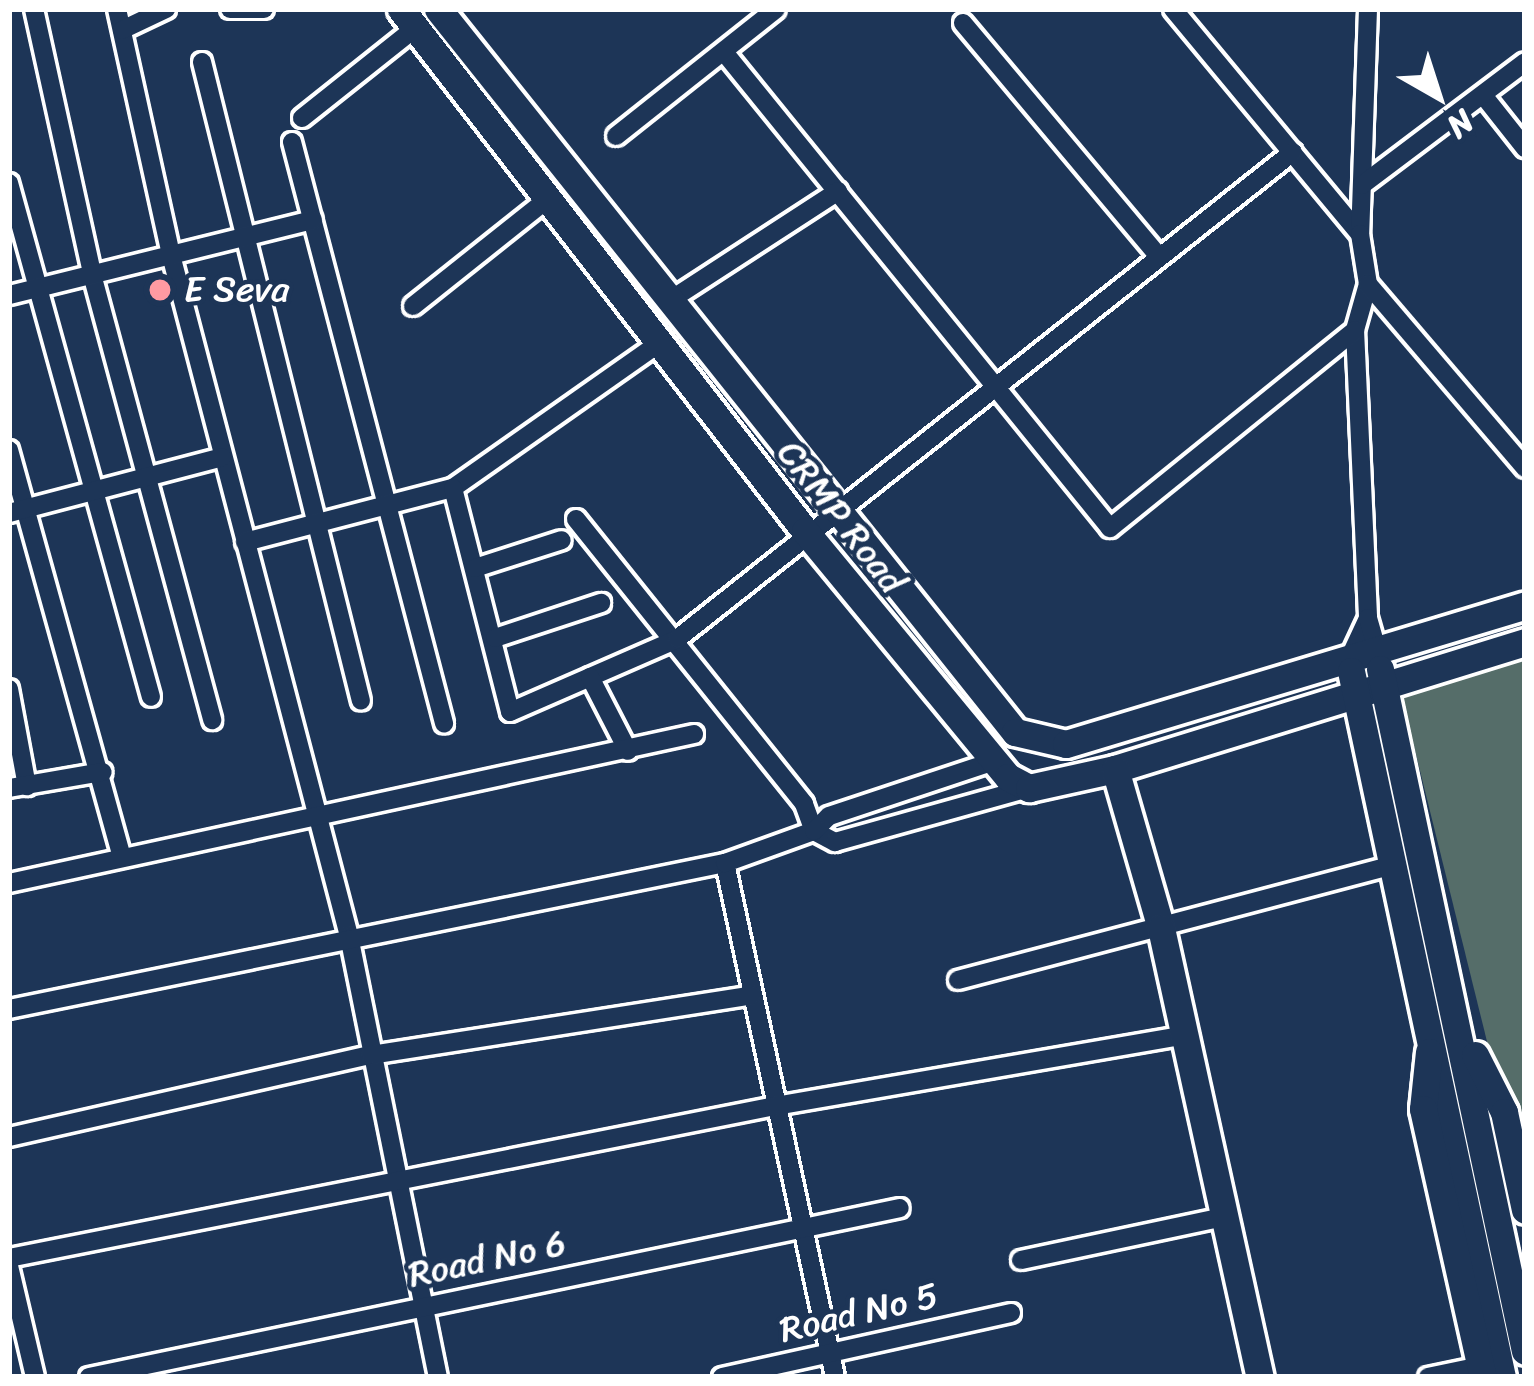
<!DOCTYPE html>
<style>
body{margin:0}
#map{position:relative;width:1534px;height:1386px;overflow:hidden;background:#1d3557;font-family:Sriracha,sans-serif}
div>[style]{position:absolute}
.green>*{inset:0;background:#556d69}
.roads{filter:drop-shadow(3px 0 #fff) drop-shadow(-3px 0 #fff) drop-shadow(0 3px #fff) drop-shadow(0 -3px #fff)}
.street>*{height:18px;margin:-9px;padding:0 9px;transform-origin:9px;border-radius:9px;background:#1d3557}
.secondary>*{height:27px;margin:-13.5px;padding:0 13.5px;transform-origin:13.5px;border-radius:13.5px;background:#1d3557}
.dots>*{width:33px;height:33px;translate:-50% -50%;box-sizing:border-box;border:6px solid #1d3557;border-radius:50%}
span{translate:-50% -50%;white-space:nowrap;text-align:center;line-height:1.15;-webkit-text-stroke:9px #1d3557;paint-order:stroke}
.poi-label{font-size:36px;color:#fff}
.left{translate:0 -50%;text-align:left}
.street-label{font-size:36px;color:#fff}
.frame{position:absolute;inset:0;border:12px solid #fff;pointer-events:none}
.north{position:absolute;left:1378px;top:36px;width:120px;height:120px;-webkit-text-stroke:9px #1d3557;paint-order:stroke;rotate:141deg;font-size:33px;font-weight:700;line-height:48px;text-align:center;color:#fff}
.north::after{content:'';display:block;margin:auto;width:42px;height:54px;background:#fff;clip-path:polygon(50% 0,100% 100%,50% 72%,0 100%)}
</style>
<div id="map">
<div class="green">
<i style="clip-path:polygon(1525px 660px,1525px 1195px,1402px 698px)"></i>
</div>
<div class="roads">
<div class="street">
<i style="left:34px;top:9px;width:275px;rotate:77.6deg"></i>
<i style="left:93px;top:278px;width:458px;rotate:74.9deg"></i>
<i style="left:117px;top:9px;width:252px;rotate:77.6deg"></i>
<i style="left:171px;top:255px;width:704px;rotate:75.35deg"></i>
<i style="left:349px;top:936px;width:450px;rotate:78.6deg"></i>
<i style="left:230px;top:9px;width:34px"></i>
<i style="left:1173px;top:9px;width:293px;rotate:50.3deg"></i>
<i style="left:1368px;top:9px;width:225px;rotate:92deg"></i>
<i style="left:1360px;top:234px;width:51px;rotate:80.9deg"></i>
<i style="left:1368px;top:284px;width:48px;rotate:105.8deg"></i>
<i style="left:1355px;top:330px;width:288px;rotate:87.4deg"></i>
<i style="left:963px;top:23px;width:303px;rotate:50deg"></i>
<i style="left:122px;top:30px;width:49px;rotate:-25.5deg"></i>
<i style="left:724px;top:52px;width:613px;rotate:50.96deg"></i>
<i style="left:1110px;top:528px;width:315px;rotate:-38.9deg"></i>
<i style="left:202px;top:62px;width:658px;rotate:76.03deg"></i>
<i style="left:1483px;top:95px;width:68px;rotate:51.6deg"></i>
<i style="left:302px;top:118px;width:144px;rotate:-38.5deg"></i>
<i style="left:616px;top:136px;width:204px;rotate:-38.4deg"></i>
<i style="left:292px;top:142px;width:601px;rotate:75.34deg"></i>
<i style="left:9px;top:183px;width:533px;rotate:74.56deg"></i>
<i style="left:1362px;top:185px;width:204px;rotate:-37deg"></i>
<i style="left:1368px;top:284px;width:242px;rotate:49.5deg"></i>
<i style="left:9px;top:295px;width:313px;rotate:-13.9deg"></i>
<i style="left:672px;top:299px;width:198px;rotate:-33deg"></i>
<i style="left:413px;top:306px;width:175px;rotate:-38.5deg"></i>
<i style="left:9px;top:450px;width:423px;rotate:74.5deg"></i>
<i style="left:453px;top:488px;width:252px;rotate:-35.1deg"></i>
<i style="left:9px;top:513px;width:220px;rotate:-14.7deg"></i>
<i style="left:576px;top:519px;width:365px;rotate:51.3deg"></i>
<i style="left:804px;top:804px;width:29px;rotate:70deg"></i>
<i style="left:814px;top:831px;width:24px;rotate:28deg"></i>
<i style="left:835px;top:842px;width:201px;rotate:-15.6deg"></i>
<i style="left:245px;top:542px;width:215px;rotate:-14.6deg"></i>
<i style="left:453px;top:488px;width:231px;rotate:75.7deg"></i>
<i style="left:510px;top:712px;width:182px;rotate:-23.6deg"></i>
<i style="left:677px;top:639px;width:785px;rotate:-38.33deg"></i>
<i style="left:475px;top:568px;width:91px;rotate:-17.8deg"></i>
<i style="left:495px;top:638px;width:112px;rotate:-18.3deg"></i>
<i style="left:1349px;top:659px;width:45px;rotate:-65.1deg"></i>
<i style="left:1368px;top:618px;width:35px;rotate:74deg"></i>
<i style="left:590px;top:677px;width:83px;rotate:62.8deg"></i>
<i style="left:9px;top:689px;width:99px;rotate:79.5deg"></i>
<i style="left:9px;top:788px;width:95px;rotate:-9.7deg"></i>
<i style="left:725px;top:863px;width:526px;rotate:77.92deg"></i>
<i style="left:9px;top:883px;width:701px;rotate:-12.27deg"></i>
<i style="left:958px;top:980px;width:451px;rotate:-14.8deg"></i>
<i style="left:9px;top:1009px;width:731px;rotate:-11.53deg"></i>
<i style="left:725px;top:863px;width:95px;rotate:-19.8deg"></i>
<i style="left:814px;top:831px;width:21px;rotate:-45deg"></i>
<i style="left:829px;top:816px;width:171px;rotate:-18.4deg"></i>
<i style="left:9px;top:1137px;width:371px;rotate:-12.8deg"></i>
<i style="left:371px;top:1055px;width:386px;rotate:-8.9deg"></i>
<i style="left:9px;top:1258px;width:781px;rotate:-11.22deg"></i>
<i style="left:775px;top:1106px;width:412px;rotate:-9.8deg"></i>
<i style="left:1021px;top:1260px;width:207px;rotate:-12deg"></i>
<i style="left:9px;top:1266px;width:114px;rotate:76.8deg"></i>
<i style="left:89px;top:1377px;width:828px;rotate:-11.77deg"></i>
<i style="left:722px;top:1377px;width:296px;rotate:-12.5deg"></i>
<i style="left:1428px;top:1377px;width:53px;rotate:-11.9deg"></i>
</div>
<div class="secondary">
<i style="left:401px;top:9px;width:660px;rotate:52.26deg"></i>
<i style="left:805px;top:531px;width:319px;rotate:50.5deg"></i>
<i style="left:1008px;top:777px;width:24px;rotate:28deg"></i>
<i style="left:1029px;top:788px;width:88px;rotate:-12.5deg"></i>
<i style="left:1115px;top:769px;width:429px;rotate:-17.2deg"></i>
<i style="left:438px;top:9px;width:925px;rotate:51.41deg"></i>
<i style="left:1015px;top:732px;width:52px;rotate:13.2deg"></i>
<i style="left:1066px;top:744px;width:480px;rotate:-16.8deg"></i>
<i style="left:1380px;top:669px;width:697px;rotate:78deg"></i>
<i style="left:1351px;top:671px;width:722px;rotate:77.93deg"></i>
<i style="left:1115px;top:769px;width:166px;rotate:73.9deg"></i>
<i style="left:1161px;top:928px;width:460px;rotate:77.6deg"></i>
<i style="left:1429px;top:1052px;width:57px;rotate:96deg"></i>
<i style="left:1423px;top:1109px;width:275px;rotate:77.4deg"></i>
<i style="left:1475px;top:1055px;width:64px;rotate:63deg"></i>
<i style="left:1504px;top:1112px;width:100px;rotate:77.9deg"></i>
</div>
</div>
<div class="dots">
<i style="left:160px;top:290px;background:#ff9aa2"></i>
</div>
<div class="poi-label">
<span class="left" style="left:184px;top:290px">E Seva</span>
</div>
<div class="street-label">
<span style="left:841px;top:517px;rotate:52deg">CRMP Road</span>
<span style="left:487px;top:1259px;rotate:-12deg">Road No 6</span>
<span style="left:859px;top:1313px;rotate:-13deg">Road No 5</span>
</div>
<div class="frame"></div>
<div class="north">N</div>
</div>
